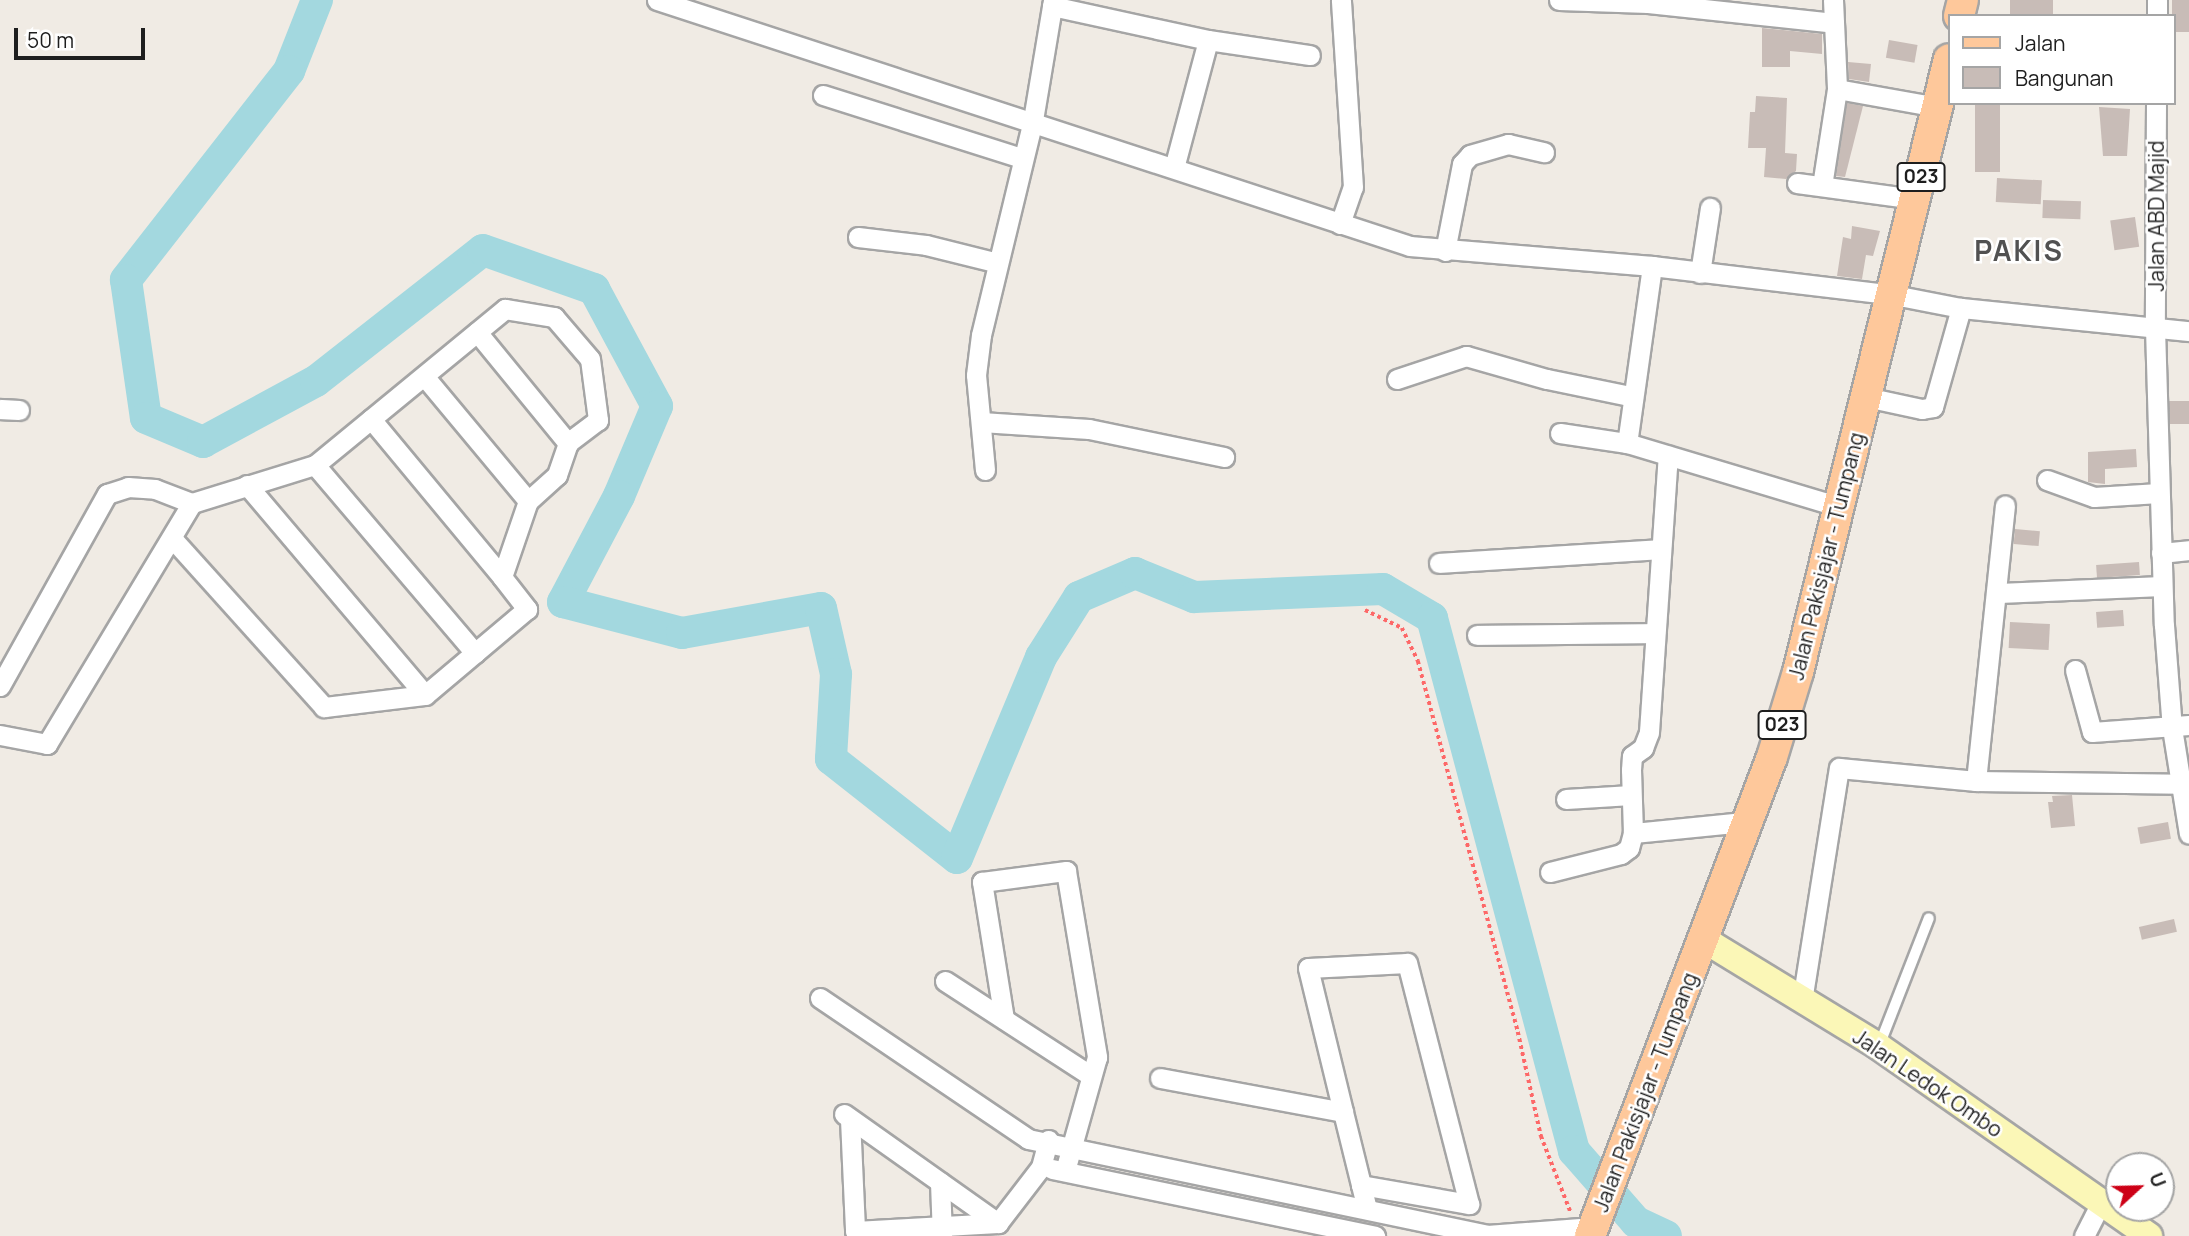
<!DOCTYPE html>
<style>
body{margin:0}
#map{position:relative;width:2189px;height:1236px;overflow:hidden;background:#f0ebe4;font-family:Manrope,sans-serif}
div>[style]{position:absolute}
.river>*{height:32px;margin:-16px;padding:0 16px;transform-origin:16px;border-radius:16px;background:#a3d8df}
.building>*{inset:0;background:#c8bcb7;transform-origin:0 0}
.path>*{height:3.5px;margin-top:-1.75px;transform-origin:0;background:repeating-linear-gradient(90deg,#fd6868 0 3.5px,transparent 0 7px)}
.roads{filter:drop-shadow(2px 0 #a5a5a5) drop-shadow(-2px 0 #a5a5a5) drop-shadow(0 2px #a5a5a5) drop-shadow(0 -2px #a5a5a5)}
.lane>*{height:10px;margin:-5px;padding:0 5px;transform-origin:5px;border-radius:5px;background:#fff}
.street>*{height:19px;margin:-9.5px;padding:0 9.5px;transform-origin:9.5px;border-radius:9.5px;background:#fff}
.secondary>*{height:26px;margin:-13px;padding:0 13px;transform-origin:13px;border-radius:13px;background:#fbf7b7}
.primary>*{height:30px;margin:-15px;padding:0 15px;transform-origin:15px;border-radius:15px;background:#fec89b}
span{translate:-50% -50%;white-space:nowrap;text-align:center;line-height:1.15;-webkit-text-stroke:5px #fff;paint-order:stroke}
.shield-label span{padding:2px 5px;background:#fff;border:2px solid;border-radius:5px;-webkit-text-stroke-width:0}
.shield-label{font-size:19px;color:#1e1e1e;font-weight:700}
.street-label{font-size:21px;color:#1e1e1e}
.district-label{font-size:28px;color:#515151;font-weight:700;letter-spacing:2px}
.legend{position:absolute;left:1948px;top:14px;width:228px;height:91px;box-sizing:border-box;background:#fff;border:2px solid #a5a5a5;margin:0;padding:9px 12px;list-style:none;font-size:21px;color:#1e1e1e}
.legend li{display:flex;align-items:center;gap:14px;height:35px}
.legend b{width:35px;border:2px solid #a5a5a5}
.north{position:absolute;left:2105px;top:1152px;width:70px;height:70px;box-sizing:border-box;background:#fff;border:2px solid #a5a5a5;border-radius:50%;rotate:68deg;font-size:19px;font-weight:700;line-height:28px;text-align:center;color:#1e1e1e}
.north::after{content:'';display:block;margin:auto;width:24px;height:32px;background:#cd0016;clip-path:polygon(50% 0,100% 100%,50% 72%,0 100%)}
.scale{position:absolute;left:14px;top:28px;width:131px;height:32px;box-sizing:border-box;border:4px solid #1e1e1e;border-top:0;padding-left:9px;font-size:21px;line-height:24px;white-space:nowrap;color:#1e1e1e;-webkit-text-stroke:5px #fff;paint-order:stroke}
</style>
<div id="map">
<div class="river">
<i style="left:317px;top:0;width:76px;rotate:111.5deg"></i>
<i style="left:289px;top:71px;width:265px;rotate:128deg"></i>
<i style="left:126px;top:280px;width:139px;rotate:81.8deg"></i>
<i style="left:146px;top:418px;width:62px;rotate:22.8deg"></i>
<i style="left:203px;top:442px;width:128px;rotate:-28.4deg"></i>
<i style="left:316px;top:381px;width:212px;rotate:-38.1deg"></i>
<i style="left:483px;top:250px;width:118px;rotate:19.4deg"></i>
<i style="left:594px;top:289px;width:133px;rotate:61.7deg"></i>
<i style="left:657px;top:406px;width:98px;rotate:112.9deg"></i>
<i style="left:619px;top:496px;width:120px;rotate:117.8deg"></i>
<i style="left:563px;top:602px;width:123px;rotate:14.6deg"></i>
<i style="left:682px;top:633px;width:141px;rotate:-10.2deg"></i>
<i style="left:821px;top:608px;width:68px;rotate:77.2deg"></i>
<i style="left:836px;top:674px;width:85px;rotate:93.4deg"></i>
<i style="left:831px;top:759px;width:160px;rotate:38.2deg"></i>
<i style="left:957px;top:858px;width:218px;rotate:-67.3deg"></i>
<i style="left:1041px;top:657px;width:71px;rotate:-57.7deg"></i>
<i style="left:1079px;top:597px;width:61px;rotate:-23.2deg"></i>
<i style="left:1135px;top:573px;width:64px;rotate:22.1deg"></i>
<i style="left:1194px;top:597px;width:189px;rotate:-2.4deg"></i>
<i style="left:1383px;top:589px;width:57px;rotate:30.6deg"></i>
<i style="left:1432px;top:618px;width:552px;rotate:75.08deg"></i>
<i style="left:1574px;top:1151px;width:94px;rotate:48.9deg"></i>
<i style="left:1636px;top:1222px;width:33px;rotate:25deg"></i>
</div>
<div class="building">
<i style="left:2010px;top:0;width:43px;height:14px"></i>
<i style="left:2172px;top:0;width:17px;height:32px"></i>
<i style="clip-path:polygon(1762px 28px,1822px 34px,1822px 54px,1790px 51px,1790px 67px,1762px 67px)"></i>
<i style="left:1889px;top:40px;width:29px;height:18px;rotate:10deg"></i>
<i style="clip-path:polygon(1848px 62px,1871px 64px,1869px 82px,1849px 79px)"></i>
<i style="clip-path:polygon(1756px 96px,1787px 98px,1785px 153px,1797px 154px,1796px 171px,1786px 179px,1764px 177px,1766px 148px,1748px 148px,1750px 112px,1755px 112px)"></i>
<i style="clip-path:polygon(1847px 103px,1863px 106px,1845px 177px,1836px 176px)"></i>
<i style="left:1975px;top:103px;width:25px;height:69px"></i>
<i style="clip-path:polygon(2099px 107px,2130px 109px,2127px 156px,2103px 156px)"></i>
<i style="left:1997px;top:178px;width:45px;height:24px;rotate:3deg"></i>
<i style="left:2043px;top:200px;width:38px;height:18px;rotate:2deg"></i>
<i style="left:2135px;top:217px;width:30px;height:25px;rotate:82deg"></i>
<i style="clip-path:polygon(1852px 226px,1880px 231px,1873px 256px,1866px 255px,1862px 279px,1837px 276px,1843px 237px,1851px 239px)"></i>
<i style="left:2169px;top:401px;width:20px;height:23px"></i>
<i style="clip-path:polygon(2136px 449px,2137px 467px,2105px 469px,2105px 484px,2088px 482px,2088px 452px)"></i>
<i style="left:2015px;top:529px;width:25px;height:15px;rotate:5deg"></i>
<i style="left:2139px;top:562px;width:13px;height:43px;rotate:86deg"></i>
<i style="left:2123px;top:610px;width:16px;height:27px;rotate:86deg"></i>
<i style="left:2010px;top:622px;width:40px;height:26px;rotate:3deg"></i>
<i style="clip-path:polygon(2072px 795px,2075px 826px,2051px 828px,2048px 802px,2053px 802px,2052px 796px)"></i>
<i style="left:2168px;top:822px;width:17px;height:31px;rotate:80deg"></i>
<i style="left:2174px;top:919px;width:13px;height:36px;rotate:77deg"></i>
</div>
<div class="path">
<i style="left:1365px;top:610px;width:41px;rotate:25.9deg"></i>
<i style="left:1402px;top:628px;width:37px;rotate:64deg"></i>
<i style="left:1418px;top:661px;width:384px;rotate:74.9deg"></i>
<i style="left:1518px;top:1032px;width:107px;rotate:77.5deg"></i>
<i style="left:1541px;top:1136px;width:83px;rotate:68.7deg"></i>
</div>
<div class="roads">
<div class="lane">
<i style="left:1879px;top:1046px;width:137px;rotate:-68.7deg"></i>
</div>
<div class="street">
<i style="left:657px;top:0;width:792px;rotate:18.09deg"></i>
<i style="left:1410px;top:246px;width:243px;rotate:4.7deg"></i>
<i style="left:1652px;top:266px;width:244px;rotate:6.8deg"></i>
<i style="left:1894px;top:295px;width:68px;rotate:11deg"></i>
<i style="left:1961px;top:308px;width:229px;rotate:5.8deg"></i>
<i style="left:1559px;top:0;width:89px;rotate:1.9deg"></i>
<i style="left:1648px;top:3px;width:187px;rotate:6.1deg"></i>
<i style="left:1833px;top:0;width:89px;rotate:87.4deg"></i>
<i style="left:1837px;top:89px;width:103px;rotate:10.1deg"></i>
<i style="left:1052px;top:6px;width:160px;rotate:12.3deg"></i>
<i style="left:1208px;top:40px;width:103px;rotate:8.4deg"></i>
<i style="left:2157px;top:16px;width:16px;rotate:-90deg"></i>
<i style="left:823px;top:95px;width:209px;rotate:17.6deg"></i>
<i style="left:2156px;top:103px;width:225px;rotate:90.3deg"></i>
<i style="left:2155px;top:328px;width:297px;rotate:88.3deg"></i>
<i style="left:2164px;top:625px;width:103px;rotate:85.6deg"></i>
<i style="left:2172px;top:728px;width:107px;rotate:80.9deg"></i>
<i style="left:1174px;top:168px;width:132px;rotate:-75.1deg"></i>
<i style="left:1797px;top:183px;width:120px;rotate:7.7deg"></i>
<i style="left:1822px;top:186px;width:98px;rotate:-81.2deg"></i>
<i style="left:1340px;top:224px;width:39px;rotate:-71deg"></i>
<i style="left:1353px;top:187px;width:187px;rotate:-93.7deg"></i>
<i style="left:858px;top:237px;width:68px;rotate:6.7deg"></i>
<i style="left:926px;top:245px;width:74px;rotate:14deg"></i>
<i style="left:1445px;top:251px;width:89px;rotate:-78.9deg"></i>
<i style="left:1462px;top:164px;width:12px;rotate:-48deg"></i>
<i style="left:1470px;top:155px;width:40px;rotate:-16deg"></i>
<i style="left:1508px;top:144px;width:37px;rotate:13deg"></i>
<i style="left:1652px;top:266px;width:179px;rotate:98deg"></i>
<i style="left:1627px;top:443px;width:223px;rotate:16.7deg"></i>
<i style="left:1700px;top:273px;width:66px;rotate:-81.3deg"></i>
<i style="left:477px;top:332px;width:144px;rotate:50.7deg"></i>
<i style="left:424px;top:376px;width:163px;rotate:50.2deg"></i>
<i style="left:1397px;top:379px;width:73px;rotate:-18.4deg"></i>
<i style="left:1466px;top:356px;width:84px;rotate:15.9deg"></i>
<i style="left:1547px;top:379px;width:85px;rotate:11.6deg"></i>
<i style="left:1866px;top:397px;width:57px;rotate:12.1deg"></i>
<i style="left:1922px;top:409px;width:11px;rotate:-10deg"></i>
<i style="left:1933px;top:407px;width:103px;rotate:-74.2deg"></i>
<i style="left:0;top:409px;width:19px;rotate:3deg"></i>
<i style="left:371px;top:419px;width:205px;rotate:50.3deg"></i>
<i style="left:981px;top:422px;width:108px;rotate:3.7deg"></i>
<i style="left:1089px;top:429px;width:138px;rotate:11.7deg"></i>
<i style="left:1560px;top:433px;width:68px;rotate:8.5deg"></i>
<i style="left:315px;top:465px;width:247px;rotate:49.6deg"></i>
<i style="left:985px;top:470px;width:95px;rotate:-95.4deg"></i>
<i style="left:976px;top:375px;width:40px;rotate:-82.9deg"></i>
<i style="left:981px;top:335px;width:221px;rotate:-76.4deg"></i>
<i style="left:1033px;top:120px;width:122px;rotate:-80.5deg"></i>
<i style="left:2047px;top:480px;width:50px;rotate:19.9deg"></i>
<i style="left:2094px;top:497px;width:65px;rotate:-3.5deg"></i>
<i style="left:247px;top:485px;width:275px;rotate:49.7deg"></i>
<i style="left:2161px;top:553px;width:28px;rotate:-6deg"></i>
<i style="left:1439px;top:563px;width:222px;rotate:-3.6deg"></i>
<i style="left:1999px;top:593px;width:163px;rotate:-2.5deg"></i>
<i style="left:1477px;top:635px;width:178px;rotate:-0.6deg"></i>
<i style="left:2075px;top:670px;width:64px;rotate:74.7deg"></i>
<i style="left:2092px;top:732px;width:97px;rotate:-4.1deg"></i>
<i style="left:0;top:686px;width:220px;rotate:-60.9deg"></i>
<i style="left:107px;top:494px;width:22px;rotate:-18deg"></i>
<i style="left:128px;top:487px;width:27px;rotate:4deg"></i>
<i style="left:155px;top:489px;width:40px;rotate:21deg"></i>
<i style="left:0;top:735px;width:48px;rotate:10.8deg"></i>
<i style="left:47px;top:744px;width:281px;rotate:-59deg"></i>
<i style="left:192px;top:503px;width:129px;rotate:-17.2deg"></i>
<i style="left:315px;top:465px;width:246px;rotate:-39.4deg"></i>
<i style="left:505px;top:309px;width:50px;rotate:9.3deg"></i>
<i style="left:554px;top:317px;width:55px;rotate:49.4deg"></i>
<i style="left:590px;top:359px;width:62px;rotate:82.5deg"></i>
<i style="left:598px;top:420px;width:38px;rotate:143deg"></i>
<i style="left:568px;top:443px;width:34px;rotate:109deg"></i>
<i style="left:557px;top:475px;width:39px;rotate:138deg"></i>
<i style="left:528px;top:501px;width:80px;rotate:108.9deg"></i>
<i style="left:502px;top:577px;width:41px;rotate:52deg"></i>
<i style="left:527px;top:609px;width:133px;rotate:139.9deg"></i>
<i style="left:425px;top:695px;width:102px;rotate:173.2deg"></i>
<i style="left:324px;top:707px;width:227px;rotate:-132deg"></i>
<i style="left:1976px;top:781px;width:277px;rotate:-84deg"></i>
<i style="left:1566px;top:799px;width:65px;rotate:-3.5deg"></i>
<i style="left:1633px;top:833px;width:63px;rotate:-91.8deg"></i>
<i style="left:1631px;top:770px;width:14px;rotate:-86deg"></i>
<i style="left:1632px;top:756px;width:14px;rotate:-36deg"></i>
<i style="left:1643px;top:748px;width:17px;rotate:-69deg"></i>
<i style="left:1649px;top:732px;width:277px;rotate:-86.1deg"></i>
<i style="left:1550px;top:872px;width:73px;rotate:-14.2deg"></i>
<i style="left:1621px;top:854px;width:10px;rotate:-37deg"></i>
<i style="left:1629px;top:848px;width:16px;rotate:-75deg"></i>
<i style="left:1633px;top:833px;width:112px;rotate:-5.7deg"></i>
<i style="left:945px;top:981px;width:173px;rotate:33deg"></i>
<i style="left:820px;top:998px;width:251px;rotate:34.1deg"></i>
<i style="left:1028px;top:1139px;width:469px;rotate:11.8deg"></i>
<i style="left:1487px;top:1235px;width:107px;rotate:-4.3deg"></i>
<i style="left:1802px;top:1001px;width:236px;rotate:-81deg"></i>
<i style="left:1839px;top:768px;width:138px;rotate:5.4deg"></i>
<i style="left:1976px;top:781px;width:204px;rotate:0.8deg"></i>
<i style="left:1004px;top:1019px;width:139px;rotate:-99.1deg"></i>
<i style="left:982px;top:882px;width:85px;rotate:-7.5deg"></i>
<i style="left:1066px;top:871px;width:189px;rotate:80.5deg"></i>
<i style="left:1097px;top:1057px;width:118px;rotate:105.7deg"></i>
<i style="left:1160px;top:1078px;width:186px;rotate:10.5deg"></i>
<i style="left:844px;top:1114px;width:189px;rotate:35.3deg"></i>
<i style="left:850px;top:1119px;width:112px;rotate:87.4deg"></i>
<i style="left:855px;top:1231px;width:143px;rotate:-3.2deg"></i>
<i style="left:998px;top:1223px;width:71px;rotate:-52.5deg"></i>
<i style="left:1041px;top:1167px;width:28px;rotate:-75deg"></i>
<i style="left:1052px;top:1169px;width:330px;rotate:11.7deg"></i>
<i style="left:940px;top:1182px;width:54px;rotate:87.9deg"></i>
<i style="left:1361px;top:1185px;width:110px;rotate:10deg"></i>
<i style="left:1469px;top:1204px;width:249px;rotate:-104.4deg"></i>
<i style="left:1407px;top:963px;width:99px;rotate:177.1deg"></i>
<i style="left:1308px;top:968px;width:148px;rotate:76.3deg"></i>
<i style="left:1343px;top:1112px;width:75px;rotate:76.1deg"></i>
<i style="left:1361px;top:1185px;width:25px;rotate:76deg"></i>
<i style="left:2084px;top:1236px;width:37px;rotate:-63deg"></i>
</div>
<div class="secondary">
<i style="left:1703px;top:939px;width:205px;rotate:31.4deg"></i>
<i style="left:1878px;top:1046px;width:331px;rotate:35deg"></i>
</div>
<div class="primary">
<i style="left:1959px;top:16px;width:16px;rotate:-76deg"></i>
<i style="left:1590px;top:1236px;width:512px;rotate:-69.2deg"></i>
<i style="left:1772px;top:757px;width:89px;rotate:-73deg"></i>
<i style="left:1798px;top:672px;width:631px;rotate:-76.16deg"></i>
</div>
</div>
<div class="shield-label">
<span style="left:1921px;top:177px">023</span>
<span style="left:1782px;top:725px">023</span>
</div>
<div class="street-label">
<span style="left:2156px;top:216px;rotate:-90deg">Jalan ABD Majid</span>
<span style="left:1826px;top:556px;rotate:-76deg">Jalan Pakisjajar - Tumpang</span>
<span style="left:1928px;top:1083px;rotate:34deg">Jalan Ledok Ombo</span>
<span style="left:1645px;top:1092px;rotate:-69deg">Jalan Pakisjajar - Tumpang</span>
</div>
<div class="district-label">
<span style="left:2019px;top:250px">PAKIS</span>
</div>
<ul class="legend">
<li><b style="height:9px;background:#fec89b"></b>Jalan</li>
<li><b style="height:19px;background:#c8bcb7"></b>Bangunan</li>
</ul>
<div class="north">U</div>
<div class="scale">50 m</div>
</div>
